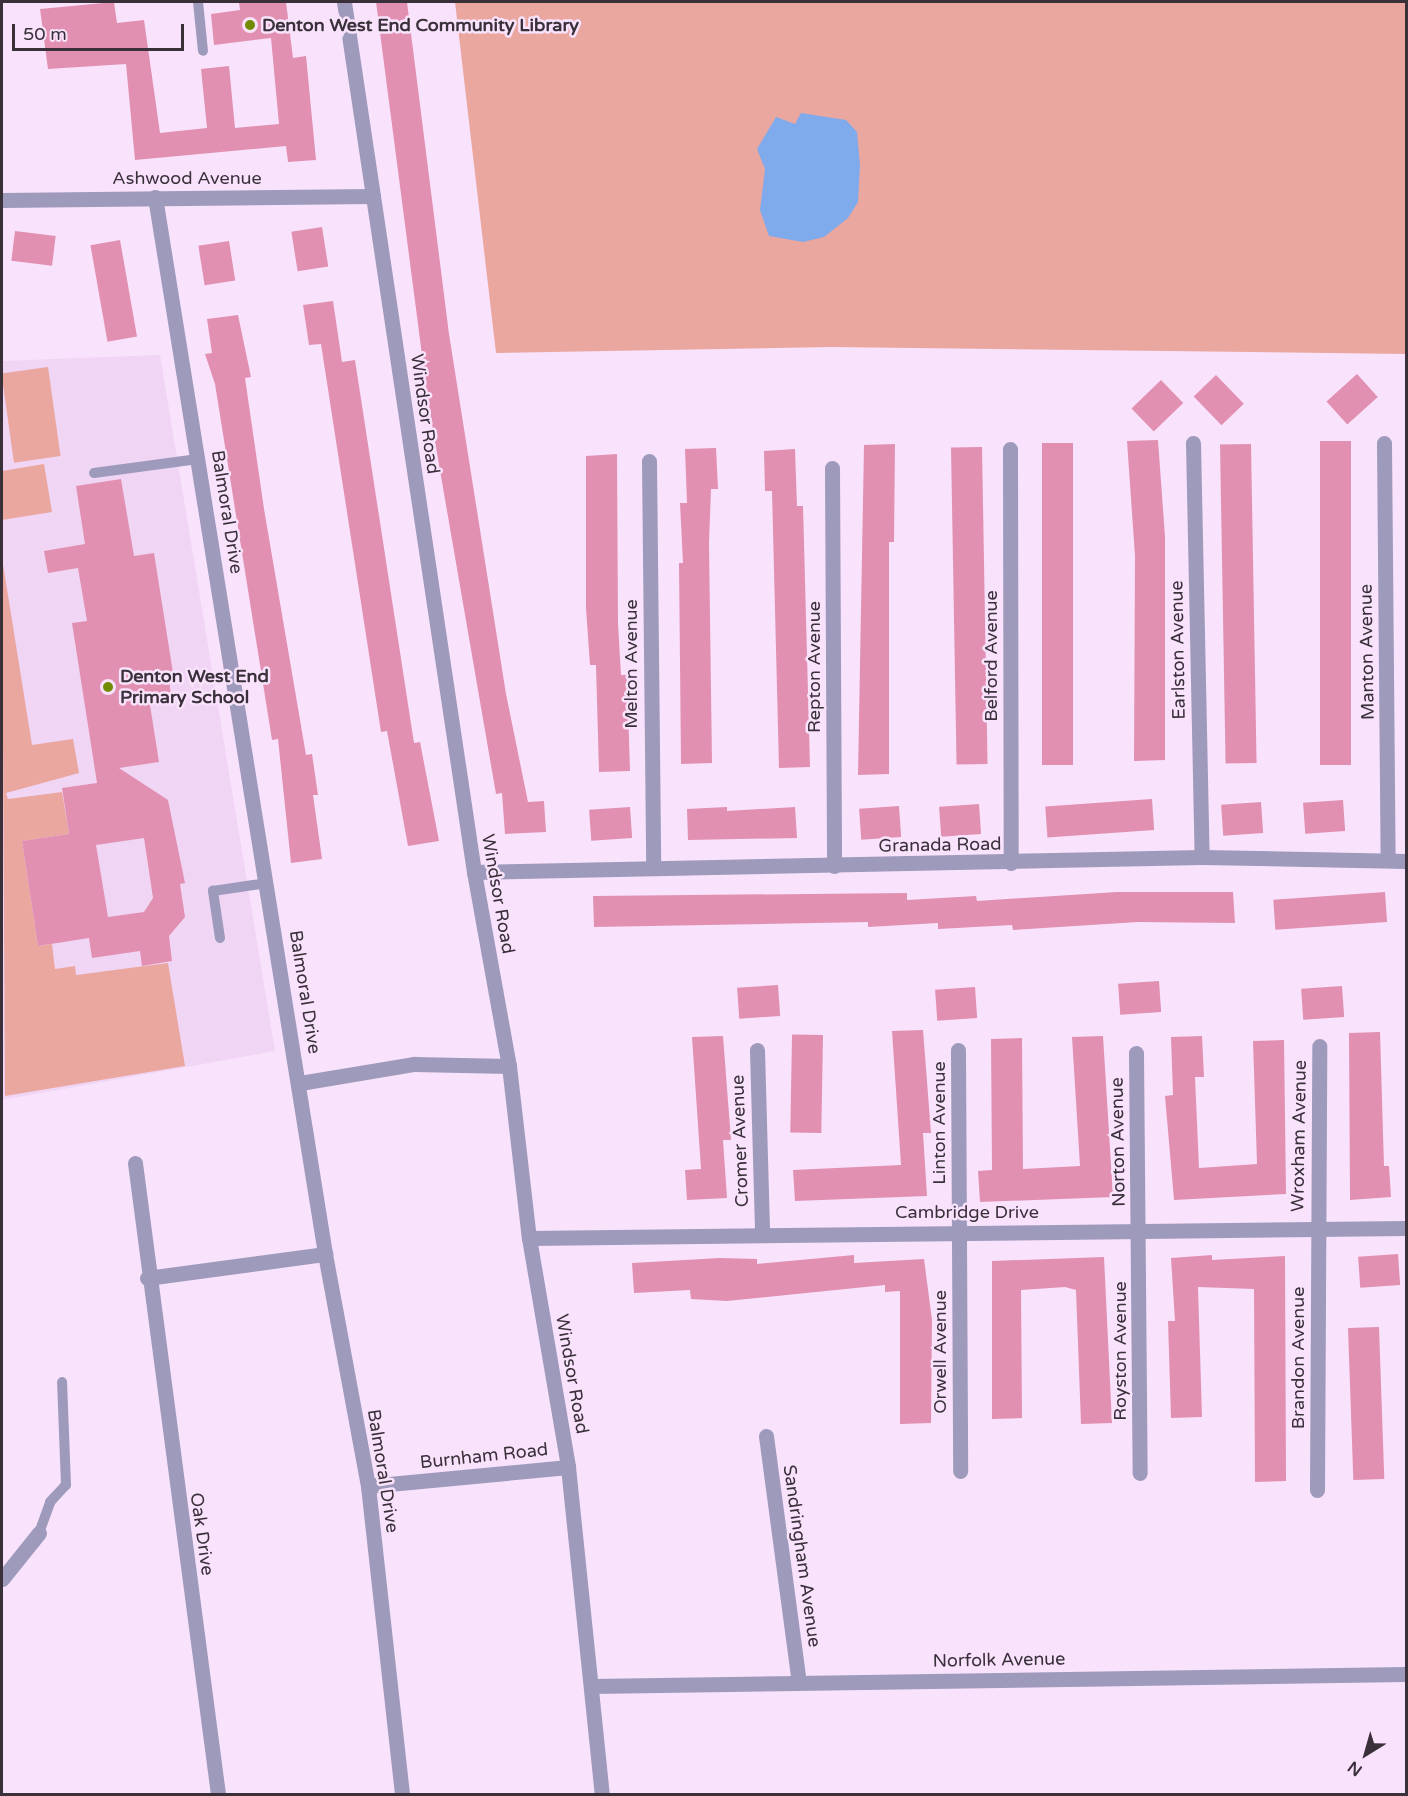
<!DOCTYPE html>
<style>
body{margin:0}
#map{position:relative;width:1408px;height:1796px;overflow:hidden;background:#f9e2fc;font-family:"Varela Round",sans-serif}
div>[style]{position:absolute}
.built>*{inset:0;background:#f1d5f5}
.green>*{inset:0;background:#e9a7a0;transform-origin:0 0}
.water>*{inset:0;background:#7faaeb}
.building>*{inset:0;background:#e190b1;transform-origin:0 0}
.lane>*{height:10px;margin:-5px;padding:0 5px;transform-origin:5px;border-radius:5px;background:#9e9abb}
.street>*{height:15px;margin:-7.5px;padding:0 7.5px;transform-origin:7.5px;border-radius:7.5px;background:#9e9abb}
.dots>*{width:16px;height:16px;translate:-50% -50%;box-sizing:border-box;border:3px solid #f9e2fc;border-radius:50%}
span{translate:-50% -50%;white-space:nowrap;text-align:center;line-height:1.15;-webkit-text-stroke:5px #f9e2fc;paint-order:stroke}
.poi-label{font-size:18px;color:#39303a;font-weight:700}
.left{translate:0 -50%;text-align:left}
.street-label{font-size:18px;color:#39303a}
.frame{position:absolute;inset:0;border:3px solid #39303a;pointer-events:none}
.north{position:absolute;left:1336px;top:1724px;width:60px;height:60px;-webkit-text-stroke:4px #f9e2fc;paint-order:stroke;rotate:217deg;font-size:16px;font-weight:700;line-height:24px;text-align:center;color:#39303a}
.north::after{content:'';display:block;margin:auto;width:21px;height:27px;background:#39303a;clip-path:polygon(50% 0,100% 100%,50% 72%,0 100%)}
.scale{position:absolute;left:12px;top:24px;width:172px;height:27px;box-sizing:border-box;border:3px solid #39303a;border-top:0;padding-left:8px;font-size:18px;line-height:21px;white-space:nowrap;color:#39303a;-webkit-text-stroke:4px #f9e2fc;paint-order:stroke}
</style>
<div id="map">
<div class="built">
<i style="clip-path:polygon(160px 355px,275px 1051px,2px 1100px,2px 361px)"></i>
</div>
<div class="green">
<i style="clip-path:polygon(455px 2px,1406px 2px,1406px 354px,831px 347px,496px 353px)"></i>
<i style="left:48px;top:367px;width:90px;height:47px;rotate:82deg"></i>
<i style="clip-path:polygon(44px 464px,52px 512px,2px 520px,2px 471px)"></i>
<i style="clip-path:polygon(2px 558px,32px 745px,73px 739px,79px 773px,6px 793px,8px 799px,62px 792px,69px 834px,22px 841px,38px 946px,52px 944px,55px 969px,75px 966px,76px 975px,168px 963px,185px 1066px,5px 1096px,5px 1101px)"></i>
</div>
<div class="water">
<i style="clip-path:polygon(801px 113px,846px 120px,857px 132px,860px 165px,858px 202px,848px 218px,824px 237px,803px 242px,769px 236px,760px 210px,765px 169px,757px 149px,776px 117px,795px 124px)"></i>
</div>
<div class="building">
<i style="clip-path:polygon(114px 2px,117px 23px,144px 20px,160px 133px,207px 128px,201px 69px,229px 66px,235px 128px,279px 124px,271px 38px,214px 45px,211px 14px,240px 10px,239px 2px,286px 2px,293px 58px,306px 56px,316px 160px,288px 162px,286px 146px,135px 160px,126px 64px,48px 69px,40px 9px)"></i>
<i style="clip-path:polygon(376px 2px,407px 2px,449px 334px,506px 694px,528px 802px,544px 801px,546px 832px,505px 834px,502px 793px,496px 794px,428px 401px)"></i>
<i style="left:322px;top:227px;width:40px;height:31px;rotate:81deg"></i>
<i style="left:15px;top:231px;width:41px;height:30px;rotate:7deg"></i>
<i style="left:120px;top:240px;width:98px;height:30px;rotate:80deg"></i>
<i style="left:229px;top:241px;width:40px;height:31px;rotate:81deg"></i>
<i style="clip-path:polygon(333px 301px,342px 362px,355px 360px,414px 743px,420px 742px,439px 841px,408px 846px,387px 731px,381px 732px,321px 344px,309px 345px,303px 305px)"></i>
<i style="clip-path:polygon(238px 315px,251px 377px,245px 378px,264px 509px,306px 755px,312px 754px,318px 795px,313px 795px,322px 859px,291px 863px,278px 739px,272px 740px,215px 384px,205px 354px,212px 353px,207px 319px)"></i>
<i style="left:1357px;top:374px;width:31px;height:41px;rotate:48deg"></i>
<i style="left:1216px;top:375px;width:40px;height:31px;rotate:46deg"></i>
<i style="left:1161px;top:380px;width:32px;height:41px;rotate:46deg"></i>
<i style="clip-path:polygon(1158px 440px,1165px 537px,1165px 760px,1134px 761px,1135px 556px,1127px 441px)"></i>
<i style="left:1320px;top:441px;width:31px;height:324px"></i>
<i style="left:1073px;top:443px;width:322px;height:31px;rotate:90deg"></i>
<i style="clip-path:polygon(895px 444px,894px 542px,889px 542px,889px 774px,858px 775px,864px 445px)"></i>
<i style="left:1251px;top:444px;width:319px;height:31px;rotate:89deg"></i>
<i style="left:982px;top:447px;width:317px;height:31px;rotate:89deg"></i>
<i style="clip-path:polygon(716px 448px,718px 489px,711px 489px,709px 543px,712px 763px,681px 764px,679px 563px,683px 563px,680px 503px,687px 503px,685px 449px)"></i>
<i style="clip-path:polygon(795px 449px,797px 506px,803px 506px,810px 767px,779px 768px,772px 491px,765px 491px,764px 451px)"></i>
<i style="clip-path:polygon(617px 454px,618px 623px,621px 675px,627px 675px,630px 771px,599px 772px,596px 665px,590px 665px,586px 608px,586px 456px)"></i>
<i style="clip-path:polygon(evenodd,121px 479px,134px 556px,154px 553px,174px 679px,169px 680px,172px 702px,150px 705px,159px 762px,119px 768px,168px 800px,185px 883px,180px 884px,185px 917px,169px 936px,172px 961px,142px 966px,140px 951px,92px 958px,89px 938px,38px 946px,22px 841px,69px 834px,62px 788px,97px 783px,72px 623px,87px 621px,78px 568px,48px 573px,44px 551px,85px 544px,76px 486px,121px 479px,144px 838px,153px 898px,144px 912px,108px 917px,96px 845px,144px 838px)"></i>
<i style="left:1152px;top:799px;width:31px;height:107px;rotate:86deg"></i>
<i style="left:1343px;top:800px;width:31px;height:40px;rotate:86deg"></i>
<i style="left:1261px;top:802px;width:31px;height:40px;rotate:86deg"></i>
<i style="left:979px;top:804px;width:30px;height:40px;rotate:86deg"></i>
<i style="left:899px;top:806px;width:31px;height:40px;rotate:86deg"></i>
<i style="left:630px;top:807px;width:31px;height:41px;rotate:86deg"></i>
<i style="clip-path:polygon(727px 807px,727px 811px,795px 807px,797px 838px,688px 840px,687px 809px)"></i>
<i style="clip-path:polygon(1117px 892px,1233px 892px,1235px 923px,1138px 922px,1013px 930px,1012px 925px,938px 929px,938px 923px,868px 927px,868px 922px,594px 927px,593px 896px,907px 893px,907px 900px,976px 896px,977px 901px)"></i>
<i style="left:1385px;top:892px;width:30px;height:112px;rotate:86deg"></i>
<i style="left:1159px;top:981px;width:31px;height:41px;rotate:86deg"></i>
<i style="left:778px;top:985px;width:31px;height:41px;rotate:86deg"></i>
<i style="left:1342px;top:986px;width:31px;height:41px;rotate:86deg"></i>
<i style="left:975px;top:987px;width:31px;height:40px;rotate:86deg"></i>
<i style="clip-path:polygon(923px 1030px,931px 1133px,923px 1133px,927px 1196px,795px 1201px,793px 1170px,901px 1165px,892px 1031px)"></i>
<i style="clip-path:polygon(1380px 1032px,1384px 1166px,1389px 1166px,1391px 1197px,1350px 1200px,1349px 1033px)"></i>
<i style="left:823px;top:1035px;width:98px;height:31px;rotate:91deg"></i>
<i style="clip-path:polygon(723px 1036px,731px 1140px,723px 1140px,727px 1198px,687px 1200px,685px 1170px,701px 1169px,692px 1037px)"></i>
<i style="clip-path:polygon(1103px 1036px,1113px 1197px,980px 1202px,978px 1171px,992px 1170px,991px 1039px,1022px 1038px,1023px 1169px,1080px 1166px,1072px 1037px)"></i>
<i style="clip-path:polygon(1202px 1036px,1204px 1077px,1195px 1077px,1199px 1168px,1257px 1164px,1253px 1041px,1284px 1040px,1286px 1194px,1174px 1200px,1165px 1096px,1173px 1095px,1171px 1037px)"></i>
<i style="left:1398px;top:1254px;width:31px;height:40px;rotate:86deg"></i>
<i style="clip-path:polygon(854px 1255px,854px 1263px,924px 1259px,932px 1320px,931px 1423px,900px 1424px,900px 1291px,885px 1292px,885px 1285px,727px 1301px,691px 1299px,690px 1290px,634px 1293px,632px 1263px,720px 1258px,757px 1259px,757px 1264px)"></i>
<i style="clip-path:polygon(1212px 1255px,1212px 1260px,1285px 1256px,1286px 1481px,1255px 1482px,1254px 1289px,1198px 1287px,1202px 1417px,1171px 1418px,1168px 1321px,1175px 1321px,1171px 1258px)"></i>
<i style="clip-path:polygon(1104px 1257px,1112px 1423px,1081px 1424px,1076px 1290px,1065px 1287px,1021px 1290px,1022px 1418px,992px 1419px,992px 1261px)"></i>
<i style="left:1379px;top:1327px;width:152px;height:31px;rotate:88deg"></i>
</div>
<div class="lane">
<i style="left:198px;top:2px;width:49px;rotate:84.2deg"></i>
<i style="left:94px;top:473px;width:105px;rotate:-7.7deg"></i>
<i style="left:220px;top:938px;width:48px;rotate:-98.5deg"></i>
<i style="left:213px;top:891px;width:55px;rotate:-8.4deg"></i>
<i style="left:39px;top:1533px;width:33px;rotate:-70deg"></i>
<i style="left:50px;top:1502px;width:23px;rotate:-47deg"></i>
<i style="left:66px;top:1485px;width:103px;rotate:-92.2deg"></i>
</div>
<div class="street">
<i style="left:344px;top:2px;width:880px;rotate:81.5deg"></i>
<i style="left:474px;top:872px;width:197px;rotate:79.8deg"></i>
<i style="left:509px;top:1066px;width:173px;rotate:83.4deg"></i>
<i style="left:529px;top:1238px;width:232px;rotate:80.3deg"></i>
<i style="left:568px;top:1467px;width:329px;rotate:84.1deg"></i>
<i style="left:155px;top:197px;width:1071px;rotate:80.86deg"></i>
<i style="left:325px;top:1254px;width:236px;rotate:79.5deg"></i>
<i style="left:368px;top:1486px;width:310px;rotate:83.7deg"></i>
<i style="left:2px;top:200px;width:371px;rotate:-0.6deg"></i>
<i style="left:1193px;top:443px;width:414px;rotate:88.8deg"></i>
<i style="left:1384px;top:443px;width:417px;rotate:89.5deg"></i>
<i style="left:1010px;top:449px;width:414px;rotate:89.9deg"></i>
<i style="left:649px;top:461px;width:406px;rotate:89.4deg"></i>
<i style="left:832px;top:468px;width:398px;rotate:89.7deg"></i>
<i style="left:474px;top:872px;width:728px;rotate:-1.18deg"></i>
<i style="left:1202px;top:857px;width:204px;rotate:1.1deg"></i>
<i style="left:757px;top:1050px;width:181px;rotate:88.4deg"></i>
<i style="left:958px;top:1050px;width:421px;rotate:89.7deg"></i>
<i style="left:1136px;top:1053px;width:420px;rotate:89.5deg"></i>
<i style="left:300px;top:1083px;width:116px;rotate:-9.5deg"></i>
<i style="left:414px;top:1064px;width:95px;rotate:1.2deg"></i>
<i style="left:135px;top:1163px;width:636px;rotate:82.51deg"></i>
<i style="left:529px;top:1238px;width:877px;rotate:-0.65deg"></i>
<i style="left:147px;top:1278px;width:180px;rotate:-7.7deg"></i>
<i style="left:766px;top:1436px;width:248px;rotate:82.4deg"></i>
<i style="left:368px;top:1486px;width:201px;rotate:-5.4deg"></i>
<i style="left:1317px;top:1490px;width:444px;rotate:-89.7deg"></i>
<i style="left:2px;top:1579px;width:59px;rotate:-51.2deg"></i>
<i style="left:591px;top:1686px;width:815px;rotate:-0.84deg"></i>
</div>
<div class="dots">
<i style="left:250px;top:25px;background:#728b00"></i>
<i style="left:108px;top:687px;background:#728b00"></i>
</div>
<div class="poi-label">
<span class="left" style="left:262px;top:25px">Denton West End Community Library</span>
<span class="left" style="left:120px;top:687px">Denton West End<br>Primary School</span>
</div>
<div class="street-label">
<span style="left:187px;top:178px">Ashwood Avenue</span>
<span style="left:425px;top:414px;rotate:82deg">Windsor Road</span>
<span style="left:227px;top:512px;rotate:81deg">Balmoral Drive</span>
<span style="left:1178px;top:650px;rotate:-91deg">Earlston Avenue</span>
<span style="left:1367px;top:652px;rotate:-91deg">Manton Avenue</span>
<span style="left:991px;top:656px;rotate:-90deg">Belford Avenue</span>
<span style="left:631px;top:664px;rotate:-90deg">Melton Avenue</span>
<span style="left:814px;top:667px;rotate:-90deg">Repton Avenue</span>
<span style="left:940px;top:845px;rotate:-1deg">Granada Road</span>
<span style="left:498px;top:894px;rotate:80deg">Windsor Road</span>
<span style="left:305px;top:992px;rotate:81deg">Balmoral Drive</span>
<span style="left:939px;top:1123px;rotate:-90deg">Linton Avenue</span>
<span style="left:1299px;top:1136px;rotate:-89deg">Wroxham Avenue</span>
<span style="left:740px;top:1141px;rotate:-92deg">Cromer Avenue</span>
<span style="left:1118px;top:1142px;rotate:-91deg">Norton Avenue</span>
<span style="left:967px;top:1212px">Cambridge Drive</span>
<span style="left:1120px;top:1351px;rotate:-90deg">Royston Avenue</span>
<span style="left:940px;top:1352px;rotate:-90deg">Orwell Avenue</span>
<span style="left:1298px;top:1358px;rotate:-90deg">Brandon Avenue</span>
<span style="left:572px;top:1374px;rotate:80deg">Windsor Road</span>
<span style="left:484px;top:1456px;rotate:-6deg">Burnham Road</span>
<span style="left:383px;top:1471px;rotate:81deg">Balmoral Drive</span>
<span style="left:202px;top:1534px;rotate:82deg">Oak Drive</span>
<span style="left:802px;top:1556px;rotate:82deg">Sandringham Avenue</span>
<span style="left:999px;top:1660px;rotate:-1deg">Norfolk Avenue</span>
</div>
<div class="frame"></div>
<div class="north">N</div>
<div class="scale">50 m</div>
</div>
